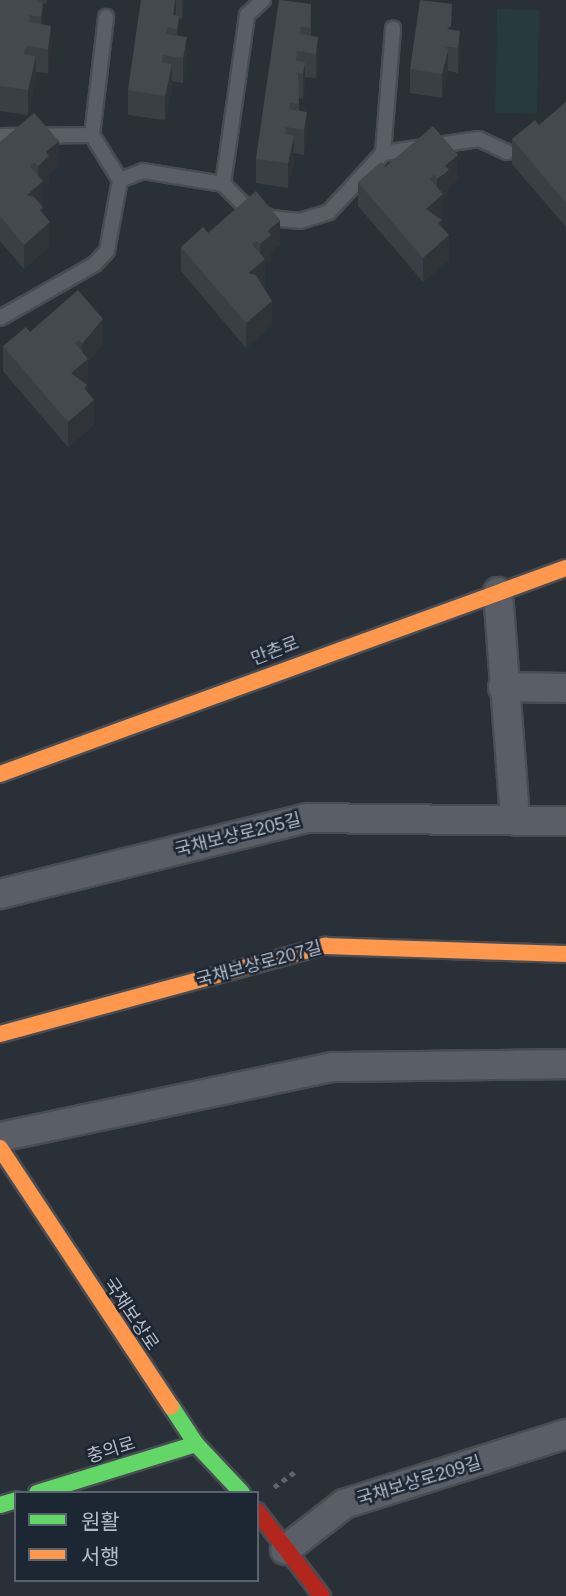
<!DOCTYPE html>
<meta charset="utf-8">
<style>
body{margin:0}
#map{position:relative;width:566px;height:1596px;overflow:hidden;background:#2a3038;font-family:Arial,"Noto Sans KR",sans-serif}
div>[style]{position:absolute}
.green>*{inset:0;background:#273a3e;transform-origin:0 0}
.path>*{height:4.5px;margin-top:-2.25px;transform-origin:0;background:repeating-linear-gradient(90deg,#5d636a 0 5px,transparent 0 10px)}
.roads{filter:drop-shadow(2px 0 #484c53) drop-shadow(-2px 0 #484c53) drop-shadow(0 2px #484c53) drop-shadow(0 -2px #484c53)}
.lane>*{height:14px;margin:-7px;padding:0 7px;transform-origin:7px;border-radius:7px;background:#5a5e66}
.street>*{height:28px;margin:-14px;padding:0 14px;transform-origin:14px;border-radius:14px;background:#5a5e66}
.fast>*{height:16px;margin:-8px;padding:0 8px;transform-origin:8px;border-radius:8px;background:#63d668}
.slow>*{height:16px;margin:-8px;padding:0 8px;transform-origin:8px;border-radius:8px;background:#ff974d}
.jam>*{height:16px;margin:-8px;padding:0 8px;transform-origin:8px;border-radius:8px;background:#b3261e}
.wall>*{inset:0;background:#3a3f45}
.shaded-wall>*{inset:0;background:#303338}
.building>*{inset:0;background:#444950}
span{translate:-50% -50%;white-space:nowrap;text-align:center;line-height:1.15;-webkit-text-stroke:5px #1d2633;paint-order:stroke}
.street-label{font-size:18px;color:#b4bcc9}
.legend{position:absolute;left:14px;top:1491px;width:245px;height:91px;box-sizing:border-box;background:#1d2633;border:2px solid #59626f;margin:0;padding:9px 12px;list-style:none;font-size:21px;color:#b4bcc9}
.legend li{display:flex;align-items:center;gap:14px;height:35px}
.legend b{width:35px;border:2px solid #59626f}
</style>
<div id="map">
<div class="green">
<i style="left:497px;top:9px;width:42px;height:104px;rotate:1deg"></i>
</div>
<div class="path">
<i style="left:274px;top:1487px;width:27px;rotate:-36deg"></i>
</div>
<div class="roads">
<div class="lane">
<i style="left:92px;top:135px;width:119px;rotate:-83.2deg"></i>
<i style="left:0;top:136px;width:92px;rotate:-0.6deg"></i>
<i style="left:92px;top:135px;width:53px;rotate:58.1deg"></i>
<i style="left:120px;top:180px;width:72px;rotate:100.4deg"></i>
<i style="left:107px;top:251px;width:18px;rotate:133deg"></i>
<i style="left:95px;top:264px;width:109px;rotate:150.4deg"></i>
<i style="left:383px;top:153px;width:97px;rotate:-8.3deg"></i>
<i style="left:479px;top:139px;width:31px;rotate:25deg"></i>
<i style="left:120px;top:180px;width:25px;rotate:-21deg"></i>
<i style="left:143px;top:171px;width:81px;rotate:9.2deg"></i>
<i style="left:223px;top:184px;width:171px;rotate:-81.9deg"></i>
<i style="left:247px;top:15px;width:22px;rotate:-43deg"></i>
<i style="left:223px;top:184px;width:33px;rotate:45deg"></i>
<i style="left:246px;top:207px;width:27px;rotate:24deg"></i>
<i style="left:271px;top:218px;width:29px;rotate:6deg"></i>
<i style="left:300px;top:221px;width:30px;rotate:-17deg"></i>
<i style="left:329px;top:212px;width:80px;rotate:-47.5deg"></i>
<i style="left:383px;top:153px;width:125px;rotate:-85.4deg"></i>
</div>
<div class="street">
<i style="left:498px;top:592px;width:229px;rotate:85.7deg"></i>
<i style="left:503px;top:687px;width:63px;rotate:0.9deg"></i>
<i style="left:0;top:894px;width:316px;rotate:-13.9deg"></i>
<i style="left:307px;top:818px;width:259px;rotate:0.7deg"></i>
<i style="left:0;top:1137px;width:340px;rotate:-11.9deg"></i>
<i style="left:333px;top:1067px;width:233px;rotate:-0.7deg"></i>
<i style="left:285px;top:1550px;width:75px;rotate:-37.9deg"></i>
<i style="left:344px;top:1504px;width:233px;rotate:-17.5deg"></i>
</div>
<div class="fast">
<i style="left:171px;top:1406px;width:45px;rotate:56.7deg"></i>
<i style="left:196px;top:1444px;width:67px;rotate:46.8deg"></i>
<i style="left:37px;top:1493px;width:166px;rotate:-17.1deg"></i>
<i style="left:0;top:1505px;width:17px;rotate:-17deg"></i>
</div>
<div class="slow">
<i style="left:0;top:774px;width:602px;rotate:-20deg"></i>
<i style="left:0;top:1034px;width:337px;rotate:-15.2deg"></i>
<i style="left:325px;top:946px;width:241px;rotate:1.9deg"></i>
<i style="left:0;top:1148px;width:310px;rotate:56.5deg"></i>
</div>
<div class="jam">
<i style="left:257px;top:1511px;width:107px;rotate:52.6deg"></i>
</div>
</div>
<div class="wall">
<i style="clip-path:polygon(0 0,47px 0,46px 4px,43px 3px,43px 25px,51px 51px,48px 73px,36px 72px,36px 80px,28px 115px,0 111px)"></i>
<i style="clip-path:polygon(141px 0,184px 0,182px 19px,179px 18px,179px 36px,187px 62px,183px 83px,172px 81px,172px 89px,165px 120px,128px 115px,128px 90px)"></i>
<i style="clip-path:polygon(279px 0,311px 4px,311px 36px,318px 61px,316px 78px,305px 77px,305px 87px,303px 99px,299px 98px,299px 111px,307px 136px,304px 155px,294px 153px,294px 160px,288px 188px,256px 183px,256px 159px)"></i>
<i style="clip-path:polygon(452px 30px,460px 56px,458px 73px,448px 71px,442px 98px,410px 93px,410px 69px)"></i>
<i style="clip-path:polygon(566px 102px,566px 227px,512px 164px,512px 139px,539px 125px)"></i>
<i style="clip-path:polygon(0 142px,59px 166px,49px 174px,49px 181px,43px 186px,43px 205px,42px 206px,50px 247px,24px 269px,0 241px)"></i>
<i style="clip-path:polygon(385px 167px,458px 180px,449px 187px,449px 194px,443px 199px,443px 219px,441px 220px,442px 228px,449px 260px,423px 282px,358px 206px,358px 182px)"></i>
<i style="clip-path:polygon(208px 233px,280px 244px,271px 252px,271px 259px,265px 264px,265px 284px,263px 286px,272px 325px,246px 348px,181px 271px,181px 247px)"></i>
<i style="clip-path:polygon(30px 332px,103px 344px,88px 362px,87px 392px,94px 425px,68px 447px,3px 371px,3px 346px)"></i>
</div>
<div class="shaded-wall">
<i style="clip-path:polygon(175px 0,176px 0,176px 18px,173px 15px)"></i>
<i style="clip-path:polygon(182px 0,184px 0,182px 19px)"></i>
<i style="clip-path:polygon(43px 3px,43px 27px,41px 41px,41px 17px)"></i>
<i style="clip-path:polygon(179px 16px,179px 41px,177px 53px,177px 29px)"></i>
<i style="clip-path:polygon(51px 26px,51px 51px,48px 73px,48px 49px)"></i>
<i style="clip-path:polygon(460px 31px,460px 56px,458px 73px,458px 48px)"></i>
<i style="clip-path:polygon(187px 37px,187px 62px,183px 83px,183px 58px)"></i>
<i style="clip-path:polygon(318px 37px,318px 61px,316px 78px,316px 54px)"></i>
<i style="clip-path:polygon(448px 50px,448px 75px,442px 98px,442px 74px)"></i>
<i style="clip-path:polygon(36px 56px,36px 80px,28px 115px,28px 90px)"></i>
<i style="clip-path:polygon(305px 62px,305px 87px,303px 99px,303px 74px)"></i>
<i style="clip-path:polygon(172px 64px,172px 89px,165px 120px,165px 96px)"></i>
<i style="clip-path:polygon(307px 112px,307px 136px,304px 155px,304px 130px)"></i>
<i style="clip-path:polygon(294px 136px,294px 160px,288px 188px,288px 163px)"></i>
<i style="clip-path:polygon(59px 141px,59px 166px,49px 174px,49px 181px,43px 186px,43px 205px,27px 220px,27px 195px,38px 185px,38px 166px,46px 152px)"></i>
<i style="clip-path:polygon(458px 155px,458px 180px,449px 187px,449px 194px,443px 199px,443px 219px,426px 233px,426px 209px,437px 199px,437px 179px,445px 166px)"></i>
<i style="clip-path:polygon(43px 207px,43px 228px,50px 222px,50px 247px,24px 269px,24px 245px,40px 210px)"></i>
<i style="clip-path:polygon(280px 220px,280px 244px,271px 252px,271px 259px,265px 264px,265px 284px,248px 298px,248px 273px,260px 264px,260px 244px,268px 231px)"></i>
<i style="clip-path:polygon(442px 220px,442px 241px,449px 235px,449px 260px,423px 282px,423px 258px,438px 223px)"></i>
<i style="clip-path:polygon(272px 301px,272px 325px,246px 348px,246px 323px)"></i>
<i style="clip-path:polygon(103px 319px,103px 344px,88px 362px,88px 383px,71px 397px,71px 373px,82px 363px,82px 344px)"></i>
<i style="clip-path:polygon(87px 385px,87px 406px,94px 400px,94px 425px,68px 447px,68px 422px,84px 388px)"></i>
</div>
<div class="building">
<i style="clip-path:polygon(0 0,37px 0,37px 2px,43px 3px,41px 17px,30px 15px,29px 22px,51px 26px,48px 49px,26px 46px,24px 54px,36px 56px,28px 90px,0 86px)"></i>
<i style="clip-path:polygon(141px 0,175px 0,173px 15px,179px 16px,177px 29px,167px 27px,166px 34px,187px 37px,183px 58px,163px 55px,162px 63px,172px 64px,165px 96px,128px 90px)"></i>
<i style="clip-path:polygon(279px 0,311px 4px,310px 28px,301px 27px,300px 34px,318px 37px,316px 54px,297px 51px,296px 61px,305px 62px,303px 74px,298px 73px,299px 104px,290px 103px,289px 109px,307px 112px,304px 130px,286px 127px,285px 134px,294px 136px,288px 163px,256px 159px)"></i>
<i style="clip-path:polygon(420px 0,452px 4px,451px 26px,447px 29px,460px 31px,458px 48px,444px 46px,448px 50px,442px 74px,410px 69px)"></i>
<i style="clip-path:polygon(566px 102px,566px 203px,512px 139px,535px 120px,539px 125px)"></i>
<i style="clip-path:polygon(34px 113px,59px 141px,46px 152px,49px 156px,38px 166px,34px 162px,30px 166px,43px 181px,27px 195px,34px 197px,43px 207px,40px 210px,50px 222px,24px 245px,0 216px,0 142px)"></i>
<i style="clip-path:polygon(433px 126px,458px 155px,445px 166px,449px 170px,437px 179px,434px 175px,430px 179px,443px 194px,426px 209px,442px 220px,438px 223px,449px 235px,423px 258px,358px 182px,381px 162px,385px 167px)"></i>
<i style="clip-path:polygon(256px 191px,280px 220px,268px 231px,271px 235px,260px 244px,256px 241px,252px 244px,265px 259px,248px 273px,256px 275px,272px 301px,246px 323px,181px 247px,203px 227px,208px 233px)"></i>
<i style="clip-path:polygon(78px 290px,103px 319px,82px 344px,79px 340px,75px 343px,88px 359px,71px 373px,87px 385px,84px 388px,94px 400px,68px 422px,3px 346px,26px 327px,30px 332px)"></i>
</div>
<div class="street-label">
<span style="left:275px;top:651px;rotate:-21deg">만촌로</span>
<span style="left:238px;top:835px;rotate:-14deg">국채보상로205길</span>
<span style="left:259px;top:964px;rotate:-15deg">국채보상로207길</span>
<span style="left:131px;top:1314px;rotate:56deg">국채보상로</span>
<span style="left:111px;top:1450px;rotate:-17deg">충의로</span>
<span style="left:419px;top:1481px;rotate:-17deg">국채보상로209길</span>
</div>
<ul class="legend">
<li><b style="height:9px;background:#63d668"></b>원활</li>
<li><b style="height:9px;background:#ff974d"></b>서행</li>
</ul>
</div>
